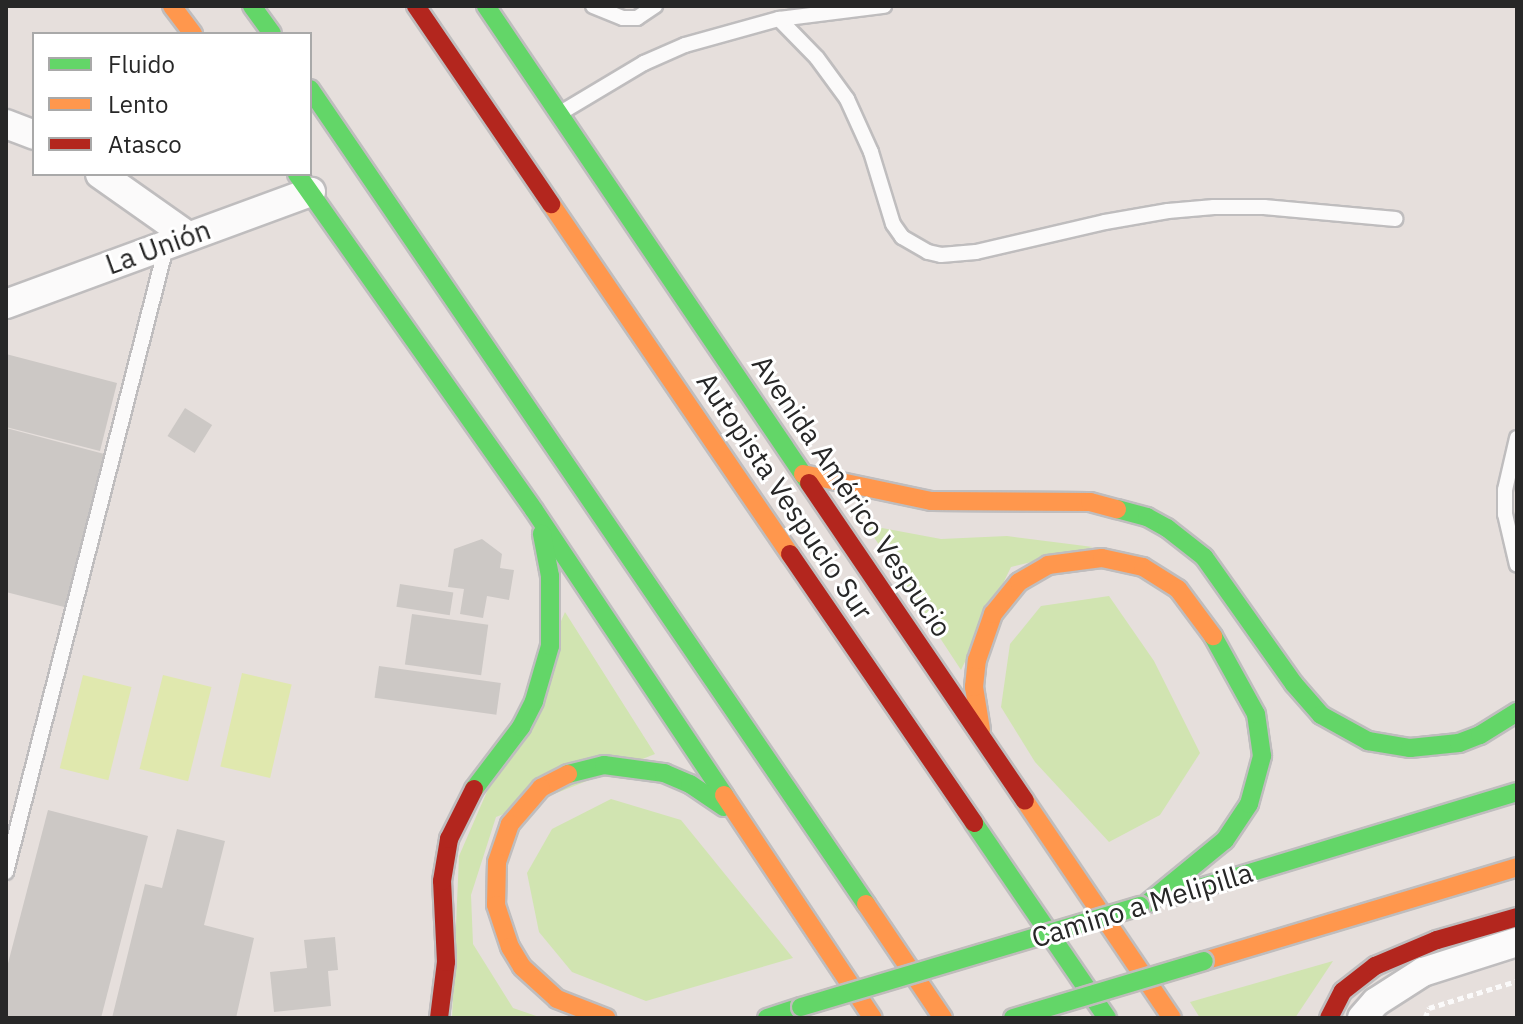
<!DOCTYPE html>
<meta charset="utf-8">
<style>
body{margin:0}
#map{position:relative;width:1523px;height:1024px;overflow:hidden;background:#e6dfdc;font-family:"IBM Plex Sans",sans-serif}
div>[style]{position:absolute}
.green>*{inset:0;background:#d1e4b1}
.pitch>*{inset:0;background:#e0e8ae;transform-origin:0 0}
.building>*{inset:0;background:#ccc8c5;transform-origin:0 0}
.path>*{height:5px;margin-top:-2.5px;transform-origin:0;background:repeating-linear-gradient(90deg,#fbfafa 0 6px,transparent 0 10px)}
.roads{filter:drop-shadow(2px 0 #bfbdbe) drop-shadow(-2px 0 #bfbdbe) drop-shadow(0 2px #bfbdbe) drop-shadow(0 -2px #bfbdbe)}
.lane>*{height:14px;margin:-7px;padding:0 7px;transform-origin:7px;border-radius:7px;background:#fbfafa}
.street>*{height:28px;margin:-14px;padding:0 14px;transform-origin:14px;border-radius:14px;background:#fbfafa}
.fast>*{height:18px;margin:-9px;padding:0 9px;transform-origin:9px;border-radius:9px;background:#63d668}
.slow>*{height:18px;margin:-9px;padding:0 9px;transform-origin:9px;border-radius:9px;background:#ff974d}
.jam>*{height:18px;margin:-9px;padding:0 9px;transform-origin:9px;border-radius:9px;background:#b3261e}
.bridges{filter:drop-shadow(2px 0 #bfbcbb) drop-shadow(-2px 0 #bfbcbb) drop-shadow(0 2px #bfbcbb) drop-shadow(0 -2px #bfbcbb)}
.fast-bridge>*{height:18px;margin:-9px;padding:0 9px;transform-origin:9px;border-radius:9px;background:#63d668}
span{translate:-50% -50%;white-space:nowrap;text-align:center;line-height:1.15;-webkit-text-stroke:6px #fff;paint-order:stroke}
.street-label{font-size:28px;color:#272727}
.frame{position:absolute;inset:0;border:8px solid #272727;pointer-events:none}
.legend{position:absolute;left:32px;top:32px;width:280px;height:144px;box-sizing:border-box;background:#fff;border:2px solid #a9a9a9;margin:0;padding:10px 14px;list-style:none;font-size:24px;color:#272727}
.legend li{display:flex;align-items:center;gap:16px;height:40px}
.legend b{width:40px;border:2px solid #a9a9a9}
</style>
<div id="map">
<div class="green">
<i style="clip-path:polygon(866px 525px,941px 539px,1007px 536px,1093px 547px,1011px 567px,961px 670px)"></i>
<i style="clip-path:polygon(1109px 596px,1154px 661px,1200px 753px,1160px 815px,1109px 842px,1035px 762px,1001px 707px,1010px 644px,1041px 606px)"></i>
<i style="clip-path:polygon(565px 612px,655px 754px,496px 817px,471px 895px,473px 944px,513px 1008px,542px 1018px,452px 1018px,459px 856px)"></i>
<i style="clip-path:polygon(611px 799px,681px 820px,793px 958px,646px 1001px,572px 972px,539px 932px,527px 873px,552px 829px)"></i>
<i style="clip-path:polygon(1333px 961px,1295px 1018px,1200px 1018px,1190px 1002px)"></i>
</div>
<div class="pitch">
<i style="left:242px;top:673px;width:51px;height:96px;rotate:13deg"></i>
<i style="left:83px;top:675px;width:50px;height:96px;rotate:14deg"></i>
<i style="left:163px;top:675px;width:50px;height:97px;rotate:14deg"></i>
</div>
<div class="building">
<i style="clip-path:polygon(6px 354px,117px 383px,100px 451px,6px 427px)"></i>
<i style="left:185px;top:408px;width:32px;height:33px;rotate:32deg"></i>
<i style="clip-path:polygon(6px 428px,108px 455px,68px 608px,6px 592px)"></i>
<i style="clip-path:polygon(482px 539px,502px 554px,500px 568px,514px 570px,509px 600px,487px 596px,483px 618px,460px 614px,464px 589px,448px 587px,454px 549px)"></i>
<i style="left:400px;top:584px;width:54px;height:23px;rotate:9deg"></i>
<i style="left:412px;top:614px;width:77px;height:51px;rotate:8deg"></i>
<i style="left:379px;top:666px;width:123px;height:32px;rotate:8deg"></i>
<i style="clip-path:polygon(48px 810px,148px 836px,101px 1018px,6px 1018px,6px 971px)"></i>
<i style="clip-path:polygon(177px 829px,225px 841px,204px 925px,254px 938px,236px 1018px,112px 1018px,145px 884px,162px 888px)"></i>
<i style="clip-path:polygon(335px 937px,338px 970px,328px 971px,331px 1006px,274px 1012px,270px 972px,307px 968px,304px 940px)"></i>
</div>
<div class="path">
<i style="left:1425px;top:1018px;width:11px;rotate:-68deg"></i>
<i style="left:1429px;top:1008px;width:92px;rotate:-17.1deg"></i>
</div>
<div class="roads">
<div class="lane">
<i style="left:593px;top:6px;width:32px;rotate:22deg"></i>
<i style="left:623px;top:18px;width:14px"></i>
<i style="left:637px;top:18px;width:22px;rotate:-34deg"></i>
<i style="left:779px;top:19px;width:54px;rotate:45.7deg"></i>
<i style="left:817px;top:58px;width:51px;rotate:53.8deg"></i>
<i style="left:847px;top:99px;width:58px;rotate:65.6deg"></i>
<i style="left:871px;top:152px;width:75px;rotate:73deg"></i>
<i style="left:893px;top:224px;width:16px;rotate:55deg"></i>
<i style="left:902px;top:237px;width:30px;rotate:30deg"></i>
<i style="left:928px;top:252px;width:13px;rotate:13deg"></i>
<i style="left:941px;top:255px;width:35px;rotate:-5deg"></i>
<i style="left:976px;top:252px;width:132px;rotate:-13.1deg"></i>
<i style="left:1105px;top:222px;width:64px;rotate:-9.9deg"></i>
<i style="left:1168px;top:211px;width:46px;rotate:-5deg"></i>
<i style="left:1214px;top:207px;width:50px"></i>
<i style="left:1264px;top:207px;width:132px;rotate:5.2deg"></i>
<i style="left:562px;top:112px;width:96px;rotate:-30.9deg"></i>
<i style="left:644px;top:63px;width:45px;rotate:-23.7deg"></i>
<i style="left:685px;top:45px;width:98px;rotate:-15.5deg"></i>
<i style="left:779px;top:19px;width:106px;rotate:-7.1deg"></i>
<i style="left:1517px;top:438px;width:53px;rotate:103deg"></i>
<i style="left:1505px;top:490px;width:24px;rotate:90deg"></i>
<i style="left:1505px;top:514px;width:52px;rotate:76.8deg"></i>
<i style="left:6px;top:872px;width:649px;rotate:-75.64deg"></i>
</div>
<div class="street">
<i style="left:6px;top:124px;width:30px;rotate:21deg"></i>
<i style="left:100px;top:174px;width:108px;rotate:35.2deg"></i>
<i style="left:6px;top:304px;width:325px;rotate:-20.2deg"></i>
<i style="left:1362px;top:1018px;width:21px;rotate:-49deg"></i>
<i style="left:1376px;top:1002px;width:56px;rotate:-32.6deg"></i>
<i style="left:1423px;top:972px;width:99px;rotate:-17.7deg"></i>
</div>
<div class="fast">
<i style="left:252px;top:6px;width:34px;rotate:54deg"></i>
<i style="left:486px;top:6px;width:576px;rotate:55.9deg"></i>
<i style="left:310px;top:89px;width:987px;rotate:55.7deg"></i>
<i style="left:297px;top:174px;width:411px;rotate:54.8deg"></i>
<i style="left:534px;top:510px;width:343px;rotate:56.3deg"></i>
<i style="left:1117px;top:509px;width:31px;rotate:15deg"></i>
<i style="left:1147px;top:517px;width:23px;rotate:29deg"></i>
<i style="left:1167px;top:528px;width:47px;rotate:38.1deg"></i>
<i style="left:1204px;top:557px;width:156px;rotate:54.7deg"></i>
<i style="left:1294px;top:684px;width:41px;rotate:48.9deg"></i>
<i style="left:1321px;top:715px;width:54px;rotate:29deg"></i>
<i style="left:1368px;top:741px;width:43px;rotate:9.5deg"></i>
<i style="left:1410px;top:748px;width:49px;rotate:-5.8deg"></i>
<i style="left:1459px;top:743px;width:22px;rotate:-21deg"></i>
<i style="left:1480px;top:735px;width:44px;rotate:-31.9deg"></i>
<i style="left:568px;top:774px;width:37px;rotate:-14deg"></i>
<i style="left:604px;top:765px;width:61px;rotate:7.6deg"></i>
<i style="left:664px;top:773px;width:28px;rotate:23deg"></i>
<i style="left:690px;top:784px;width:41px;rotate:34.1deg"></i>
<i style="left:474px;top:789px;width:78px;rotate:-52.8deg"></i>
<i style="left:521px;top:727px;width:29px;rotate:-63deg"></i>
<i style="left:534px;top:701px;width:57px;rotate:-73.8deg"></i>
<i style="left:550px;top:646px;width:70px;rotate:-90deg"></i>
<i style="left:550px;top:576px;width:43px;rotate:-100.8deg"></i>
<i style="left:974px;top:823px;width:236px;rotate:55.7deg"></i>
<i style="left:1173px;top:896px;width:359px;rotate:-16.8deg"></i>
<i style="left:1148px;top:903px;width:99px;rotate:-39.3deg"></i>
<i style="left:1225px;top:840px;width:43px;rotate:-56.3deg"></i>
<i style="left:1249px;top:804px;width:50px;rotate:-74.8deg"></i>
<i style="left:1262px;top:756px;width:42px;rotate:-98.1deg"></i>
<i style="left:1256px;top:714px;width:89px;rotate:-118.9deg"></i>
<i style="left:767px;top:1018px;width:36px;rotate:-18deg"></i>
</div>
<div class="slow">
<i style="left:172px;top:6px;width:35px;rotate:53deg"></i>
<i style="left:551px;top:204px;width:424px;rotate:55.7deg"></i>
<i style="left:803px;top:474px;width:131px;rotate:11.9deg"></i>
<i style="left:931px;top:501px;width:159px;rotate:0.4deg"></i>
<i style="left:1090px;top:502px;width:28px;rotate:15deg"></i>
<i style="left:981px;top:730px;width:44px;rotate:-99.2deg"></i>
<i style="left:974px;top:687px;width:27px;rotate:-84deg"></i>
<i style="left:977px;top:660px;width:49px;rotate:-70.8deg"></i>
<i style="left:993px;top:614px;width:41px;rotate:-50.9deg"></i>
<i style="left:1019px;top:582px;width:34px;rotate:-30deg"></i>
<i style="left:1048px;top:565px;width:54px;rotate:-7.4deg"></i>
<i style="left:1102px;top:558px;width:42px;rotate:12.4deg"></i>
<i style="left:1143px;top:567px;width:41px;rotate:32.2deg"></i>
<i style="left:1178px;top:589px;width:59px;rotate:53.3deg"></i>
<i style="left:568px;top:774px;width:30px;rotate:153deg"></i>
<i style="left:541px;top:788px;width:48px;rotate:130.7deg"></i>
<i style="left:510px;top:824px;width:40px;rotate:108.9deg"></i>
<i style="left:497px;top:862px;width:43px;rotate:91.3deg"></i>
<i style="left:496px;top:905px;width:44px;rotate:71.6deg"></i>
<i style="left:510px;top:947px;width:23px;rotate:59deg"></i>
<i style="left:522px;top:967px;width:47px;rotate:42.4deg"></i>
<i style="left:557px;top:999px;width:53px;rotate:21.2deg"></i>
<i style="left:724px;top:795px;width:268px;rotate:56.3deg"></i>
<i style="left:1025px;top:801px;width:262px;rotate:55.9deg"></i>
<i style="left:866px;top:904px;width:138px;rotate:56deg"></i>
<i style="left:1204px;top:961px;width:327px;rotate:-16.7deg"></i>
</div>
<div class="jam">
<i style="left:416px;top:6px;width:240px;rotate:55.7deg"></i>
<i style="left:809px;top:483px;width:384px;rotate:55.8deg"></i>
<i style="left:790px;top:554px;width:326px;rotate:55.6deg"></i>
<i style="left:439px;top:1018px;width:56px;rotate:-82.9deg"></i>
<i style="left:446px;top:962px;width:81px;rotate:-92.8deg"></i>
<i style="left:442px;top:881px;width:43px;rotate:-80.5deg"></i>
<i style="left:449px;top:839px;width:56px;rotate:-63.4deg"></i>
<i style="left:1329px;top:1018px;width:30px;rotate:-63deg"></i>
<i style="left:1343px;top:991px;width:41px;rotate:-38deg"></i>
<i style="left:1375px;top:966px;width:67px;rotate:-22.8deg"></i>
<i style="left:1437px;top:940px;width:83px;rotate:-16deg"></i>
</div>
</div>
<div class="bridges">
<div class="fast-bridge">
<i style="left:801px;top:1007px;width:354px;rotate:-16.6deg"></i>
<i style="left:1013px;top:1018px;width:199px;rotate:-16.6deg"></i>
</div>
</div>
<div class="street-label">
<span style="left:158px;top:247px;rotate:-20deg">La Unión</span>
<span style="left:785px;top:496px;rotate:56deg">Autopista Vespucio Sur</span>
<span style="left:852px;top:496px;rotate:56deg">Avenida Américo Vespucio</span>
<span style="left:1142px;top:905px;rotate:-17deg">Camino a Melipilla</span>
</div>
<div class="frame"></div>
<ul class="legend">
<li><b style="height:10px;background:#63d668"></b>Fluido</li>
<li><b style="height:10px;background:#ff974d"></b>Lento</li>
<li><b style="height:10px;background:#b3261e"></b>Atasco</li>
</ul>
</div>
